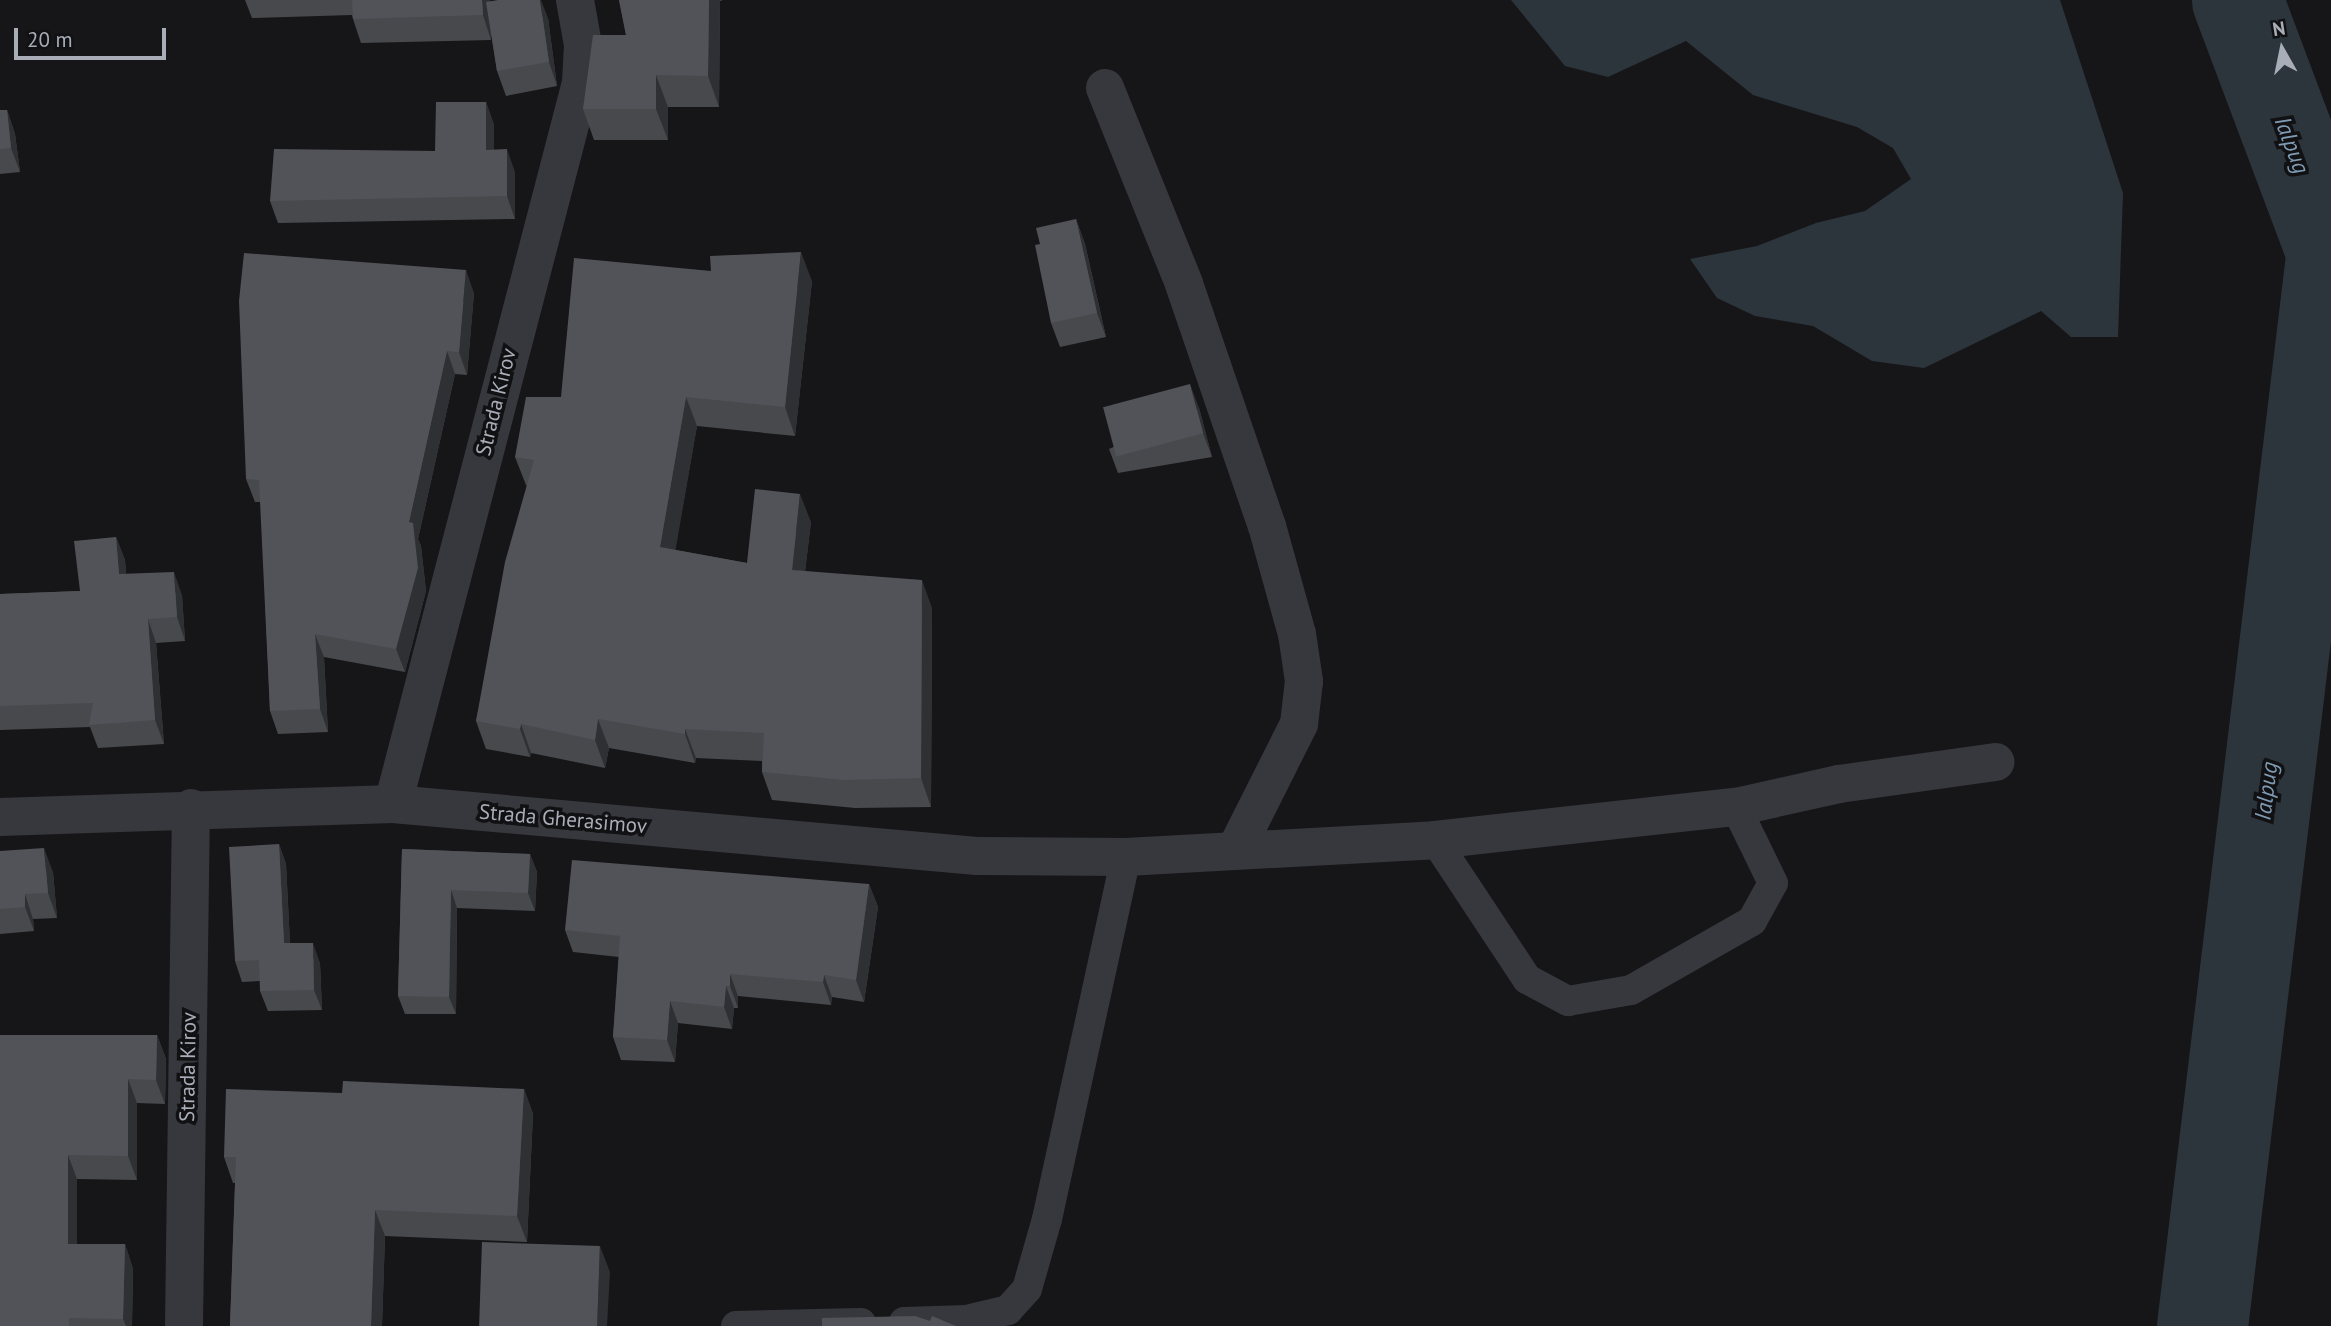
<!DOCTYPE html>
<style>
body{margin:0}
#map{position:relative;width:2331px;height:1326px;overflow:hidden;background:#161618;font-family:"PT Sans",sans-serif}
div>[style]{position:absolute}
.water>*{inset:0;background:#2c353c}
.river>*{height:91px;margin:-45.5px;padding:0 45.5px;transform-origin:45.5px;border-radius:45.5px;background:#2c353c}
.service>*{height:30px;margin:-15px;padding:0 15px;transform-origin:15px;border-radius:15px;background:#37383d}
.minor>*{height:38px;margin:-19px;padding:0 19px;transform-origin:19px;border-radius:19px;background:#37383d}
.wall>*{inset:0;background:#47494d}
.shaded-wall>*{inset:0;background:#2f3033}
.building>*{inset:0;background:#525359;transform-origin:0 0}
span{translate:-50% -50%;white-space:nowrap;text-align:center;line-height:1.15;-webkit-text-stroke:7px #111113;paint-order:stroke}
.street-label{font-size:21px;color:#a8adb8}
.water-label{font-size:23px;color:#7f9bb3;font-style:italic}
.north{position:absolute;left:2247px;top:14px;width:70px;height:70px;-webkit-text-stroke:5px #111113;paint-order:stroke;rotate:351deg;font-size:19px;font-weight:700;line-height:28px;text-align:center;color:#a8adb8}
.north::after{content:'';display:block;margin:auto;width:24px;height:32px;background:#a8adb8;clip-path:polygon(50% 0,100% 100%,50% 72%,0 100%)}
.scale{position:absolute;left:14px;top:28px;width:152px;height:32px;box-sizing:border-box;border:4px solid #a8adb8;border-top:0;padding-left:9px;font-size:21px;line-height:24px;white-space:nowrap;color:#a8adb8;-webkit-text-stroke:5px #111113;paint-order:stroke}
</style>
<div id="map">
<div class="water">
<i style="clip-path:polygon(1511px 0,2060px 0,2123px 193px,2118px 337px,2071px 337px,2041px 311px,1924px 368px,1872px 361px,1813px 326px,1755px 316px,1717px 298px,1690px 259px,1757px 246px,1816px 223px,1865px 211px,1911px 179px,1893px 148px,1857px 127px,1753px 95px,1686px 41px,1608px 77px,1565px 66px)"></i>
</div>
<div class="river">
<i style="left:2237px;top:0;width:267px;rotate:69.4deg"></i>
<i style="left:2202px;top:1326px;width:1077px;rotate:-83.12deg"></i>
</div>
<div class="service">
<i style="left:1435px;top:840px;width:167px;rotate:56.5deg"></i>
<i style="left:1527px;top:979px;width:47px;rotate:28.2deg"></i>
<i style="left:1568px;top:1001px;width:64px;rotate:-9.9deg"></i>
<i style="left:1631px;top:990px;width:139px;rotate:-29.7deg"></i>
<i style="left:1752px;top:921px;width:43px;rotate:-61.1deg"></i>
<i style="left:1773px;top:883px;width:85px;rotate:-116deg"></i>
<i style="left:904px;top:1322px;width:62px;rotate:-1.8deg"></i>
<i style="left:966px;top:1320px;width:43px;rotate:-13.4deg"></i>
<i style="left:1008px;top:1310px;width:28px;rotate:-48deg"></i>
<i style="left:1027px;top:1289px;width:73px;rotate:-74.1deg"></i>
<i style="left:1047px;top:1219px;width:371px;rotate:-77.7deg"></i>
<i style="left:736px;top:1326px;width:125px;rotate:-1.4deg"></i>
</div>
<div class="minor">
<i style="left:1105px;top:88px;width:211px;rotate:68deg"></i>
<i style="left:1184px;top:284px;width:256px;rotate:71.1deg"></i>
<i style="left:1267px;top:526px;width:112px;rotate:74.5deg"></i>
<i style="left:1297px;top:634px;width:48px;rotate:81.5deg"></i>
<i style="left:1304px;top:681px;width:43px;rotate:96.6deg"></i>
<i style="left:1299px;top:724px;width:142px;rotate:116.7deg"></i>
<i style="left:393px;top:804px;width:745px;rotate:-75.39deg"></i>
<i style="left:581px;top:83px;width:38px;rotate:-87deg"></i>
<i style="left:583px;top:45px;width:46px;rotate:-100.1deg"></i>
<i style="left:0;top:817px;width:393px;rotate:-1.9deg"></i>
<i style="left:393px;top:804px;width:586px;rotate:5.09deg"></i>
<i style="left:977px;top:856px;width:149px;rotate:0.4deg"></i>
<i style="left:1126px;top:857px;width:309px;rotate:-3.1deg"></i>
<i style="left:1435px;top:840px;width:303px;rotate:-6.3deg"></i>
<i style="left:1736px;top:807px;width:106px;rotate:-12.6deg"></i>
<i style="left:1839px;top:784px;width:158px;rotate:-8deg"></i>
<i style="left:184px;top:1326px;width:518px;rotate:-89.23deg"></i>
</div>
<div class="wall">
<i style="clip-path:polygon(245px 0,490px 0,490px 1px,548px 18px,557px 86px,506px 96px,497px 71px,491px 32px,491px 40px,361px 43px,353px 19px,352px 15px,252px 18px)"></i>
<i style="clip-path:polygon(619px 0,723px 0,720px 1px,719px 107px,668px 107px,668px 140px,594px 140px,583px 109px,626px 35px)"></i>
<i style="clip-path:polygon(486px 102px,494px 125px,494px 150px,515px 172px,515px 219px,278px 223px,270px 201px,435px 151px)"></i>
<i style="clip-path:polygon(0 110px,7px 110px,15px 134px,20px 172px,0 174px)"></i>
<i style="clip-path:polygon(1076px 219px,1085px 244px,1106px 337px,1060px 347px,1051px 323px)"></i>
<i style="clip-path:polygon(812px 281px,795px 436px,697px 426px,675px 550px,747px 563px,811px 522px,805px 571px,932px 608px,931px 807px,855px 808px,772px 800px,762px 772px,762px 761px,696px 758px,695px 763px,609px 748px,605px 768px,531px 753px,530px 757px,486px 749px,476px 721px,527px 486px,526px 485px,515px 457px,561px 397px)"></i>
<i style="clip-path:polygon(474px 293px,467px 375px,455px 374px,418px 539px,421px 546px,426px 591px,405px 672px,324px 657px,328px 732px,278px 734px,270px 711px,261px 502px,255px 502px,246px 479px)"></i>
<i style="clip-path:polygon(1199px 408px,1212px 457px,1118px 473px,1109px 449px)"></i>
<i style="clip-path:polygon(116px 537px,125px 560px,126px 574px,182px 595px,185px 641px,156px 643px,164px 744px,98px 748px,90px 727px,0 730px,0 594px,80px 591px)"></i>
<i style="clip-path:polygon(279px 844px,286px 864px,290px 943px,320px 963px,322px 1010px,268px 1011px,260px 991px,260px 981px,242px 982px,235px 961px)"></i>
<i style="clip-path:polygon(402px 849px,530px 854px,537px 872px,535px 911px,457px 908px,456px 1014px,405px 1014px,398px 996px)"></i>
<i style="clip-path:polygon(0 851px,53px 872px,57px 918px,33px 919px,34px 931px,0 934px)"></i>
<i style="clip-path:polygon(869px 884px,878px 907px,864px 1002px,832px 997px,831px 1005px,738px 996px,738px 1008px,734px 1008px,732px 1029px,678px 1023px,675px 1062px,621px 1060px,613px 1037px,619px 957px,573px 952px,565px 930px)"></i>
<i style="clip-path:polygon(0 1035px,157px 1035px,166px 1059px,165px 1104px,137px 1103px,137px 1180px,77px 1179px,77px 1244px,125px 1244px,133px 1269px,132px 1326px,0 1326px)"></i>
<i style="clip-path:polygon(524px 1089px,533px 1114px,527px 1242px,385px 1236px,382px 1326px,230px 1326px,235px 1183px,233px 1183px,224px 1157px,342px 1093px)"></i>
</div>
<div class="shaded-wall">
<i style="clip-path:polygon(482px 0,490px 0,491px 40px,483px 15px)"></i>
<i style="clip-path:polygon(540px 0,541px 0,548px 18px,557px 86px,549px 62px)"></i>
<i style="clip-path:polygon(709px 0,720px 0,719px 107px,708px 76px)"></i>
<i style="clip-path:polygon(656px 75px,668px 107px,668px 140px,656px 109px)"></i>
<i style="clip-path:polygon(486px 102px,494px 125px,494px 172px,486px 150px)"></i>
<i style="clip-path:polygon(7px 110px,15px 134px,20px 172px,11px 148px)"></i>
<i style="clip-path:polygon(507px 149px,515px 172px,515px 219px,507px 196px)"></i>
<i style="clip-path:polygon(1076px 219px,1085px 244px,1106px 337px,1097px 313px)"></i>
<i style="clip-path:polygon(801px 252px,812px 281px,795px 436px,785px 407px)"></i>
<i style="clip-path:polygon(466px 270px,474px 293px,467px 375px,459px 352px)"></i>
<i style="clip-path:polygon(447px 351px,455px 374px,418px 539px,421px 546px,426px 591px,405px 672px,396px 649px,409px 522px)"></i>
<i style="clip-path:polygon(1190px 384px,1199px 408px,1212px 457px,1203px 433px)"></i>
<i style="clip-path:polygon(686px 397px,697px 426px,671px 576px,660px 547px)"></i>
<i style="clip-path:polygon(800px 494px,811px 522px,802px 598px,792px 570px)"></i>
<i style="clip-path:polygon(116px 537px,125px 560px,128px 598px,119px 574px)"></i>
<i style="clip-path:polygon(174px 572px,182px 595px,185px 641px,177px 617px)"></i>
<i style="clip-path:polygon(922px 580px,932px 608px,931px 807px,921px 778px)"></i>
<i style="clip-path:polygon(148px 619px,156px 643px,164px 744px,155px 720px)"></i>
<i style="clip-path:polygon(315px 634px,324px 657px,328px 732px,320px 709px)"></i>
<i style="clip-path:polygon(598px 719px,609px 748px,605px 768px,595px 740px)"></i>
<i style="clip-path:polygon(521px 724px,531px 753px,530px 757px,520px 729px)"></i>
<i style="clip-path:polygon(685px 729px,696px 758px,695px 763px,685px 734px)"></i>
<i style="clip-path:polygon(279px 844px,286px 864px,291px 964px,284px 943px)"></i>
<i style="clip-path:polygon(44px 848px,53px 872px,57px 918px,48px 893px)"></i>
<i style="clip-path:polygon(530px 854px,537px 872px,535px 911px,528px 893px)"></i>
<i style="clip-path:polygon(869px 884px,878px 907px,864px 1002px,856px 980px)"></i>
<i style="clip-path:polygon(451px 890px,457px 908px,456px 1014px,449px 997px)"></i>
<i style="clip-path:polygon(25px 894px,33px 919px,34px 931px,25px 907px)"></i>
<i style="clip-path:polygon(313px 943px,320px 963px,322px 1010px,314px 990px)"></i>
<i style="clip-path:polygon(730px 974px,738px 996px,738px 1008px,730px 986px)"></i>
<i style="clip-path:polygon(824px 975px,832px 997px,831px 1005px,823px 982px)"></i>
<i style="clip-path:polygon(726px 986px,734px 1008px,732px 1029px,724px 1007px)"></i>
<i style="clip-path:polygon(670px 1001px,678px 1023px,675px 1062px,667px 1040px)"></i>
<i style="clip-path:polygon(157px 1035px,166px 1059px,165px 1104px,156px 1080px)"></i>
<i style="clip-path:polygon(128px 1079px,137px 1103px,137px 1180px,128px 1156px)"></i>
<i style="clip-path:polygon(524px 1089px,533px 1114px,527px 1242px,517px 1216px)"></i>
<i style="clip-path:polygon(68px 1155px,77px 1179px,77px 1268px,68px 1244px)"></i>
<i style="clip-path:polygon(375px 1210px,385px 1236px,382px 1326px,371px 1326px)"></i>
<i style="clip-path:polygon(125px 1244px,133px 1269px,132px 1326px,126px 1326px,123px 1319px)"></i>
<i style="clip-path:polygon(600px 1246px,610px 1272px,607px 1326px,597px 1326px)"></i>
</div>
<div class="building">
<i style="clip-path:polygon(352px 0,482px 0,483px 15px,353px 19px)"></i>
<i style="clip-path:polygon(498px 0,540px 0,549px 62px,497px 71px,486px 2px)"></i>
<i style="clip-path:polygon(619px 0,709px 0,708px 76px,656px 75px,656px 109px,583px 109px,593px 35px,626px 35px)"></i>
<i style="clip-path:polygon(436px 102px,486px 102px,486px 150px,507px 149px,507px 196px,270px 201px,274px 149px,435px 151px)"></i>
<i style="clip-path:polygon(0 110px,7px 110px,11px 148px,0 149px)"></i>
<i style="clip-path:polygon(1076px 219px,1097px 313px,1051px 323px,1035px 245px,1040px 244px,1036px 228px)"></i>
<i style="clip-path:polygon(801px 252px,785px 407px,686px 397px,660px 547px,747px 563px,755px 489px,800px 494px,792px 570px,922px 580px,921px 778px,845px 780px,762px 772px,764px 733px,685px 729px,685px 734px,598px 719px,595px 740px,521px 724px,520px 729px,476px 721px,505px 562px,534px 460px,515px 457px,526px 397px,561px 397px,574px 258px,711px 271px,710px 256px)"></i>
<i style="clip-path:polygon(244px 253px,466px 270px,459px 352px,447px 351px,409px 522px,413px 523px,418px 568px,396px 649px,315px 634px,320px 709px,270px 711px,259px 480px,246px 479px,239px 301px)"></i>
<i style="left:1190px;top:384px;width:51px;height:90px;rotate:75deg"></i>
<i style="clip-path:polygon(116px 537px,119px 574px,174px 572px,177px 617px,148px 619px,155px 720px,89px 725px,93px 703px,0 706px,0 594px,80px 591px,74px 541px)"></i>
<i style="clip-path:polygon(279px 844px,284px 943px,313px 943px,314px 990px,260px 991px,259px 960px,235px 961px,229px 847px)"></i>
<i style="clip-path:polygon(44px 848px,48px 893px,25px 894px,25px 907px,0 909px,0 851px)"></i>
<i style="clip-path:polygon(402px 849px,530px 854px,528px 893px,451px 890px,449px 997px,398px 996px)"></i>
<i style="clip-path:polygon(572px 860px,869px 884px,856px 980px,824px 975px,823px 982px,730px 974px,730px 986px,726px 986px,724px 1007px,670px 1001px,667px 1040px,613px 1037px,620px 936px,565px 930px)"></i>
<i style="clip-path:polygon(0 1035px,157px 1035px,156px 1080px,128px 1079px,128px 1156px,68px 1155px,68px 1244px,125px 1244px,123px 1319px,69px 1318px,69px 1326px,0 1326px)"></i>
<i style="clip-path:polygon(343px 1081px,524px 1089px,517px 1216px,375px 1210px,371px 1326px,230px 1326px,236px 1157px,224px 1157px,226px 1089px,342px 1093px)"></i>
<i style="left:482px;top:1242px;width:118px;height:84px;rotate:2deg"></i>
<i style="clip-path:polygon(915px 1316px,930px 1321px,932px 1316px,956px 1326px,822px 1326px,822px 1318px)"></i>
</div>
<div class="street-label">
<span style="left:496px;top:402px;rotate:-76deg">Strada Kirov</span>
<span style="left:563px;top:819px;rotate:5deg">Strada Gherasimov</span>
<span style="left:188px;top:1067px;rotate:-89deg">Strada Kirov</span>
</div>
<div class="water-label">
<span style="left:2292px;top:145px;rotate:69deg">Ialpug</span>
<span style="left:2266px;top:791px;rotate:-83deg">Ialpug</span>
</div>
<div class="north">N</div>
<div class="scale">20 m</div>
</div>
